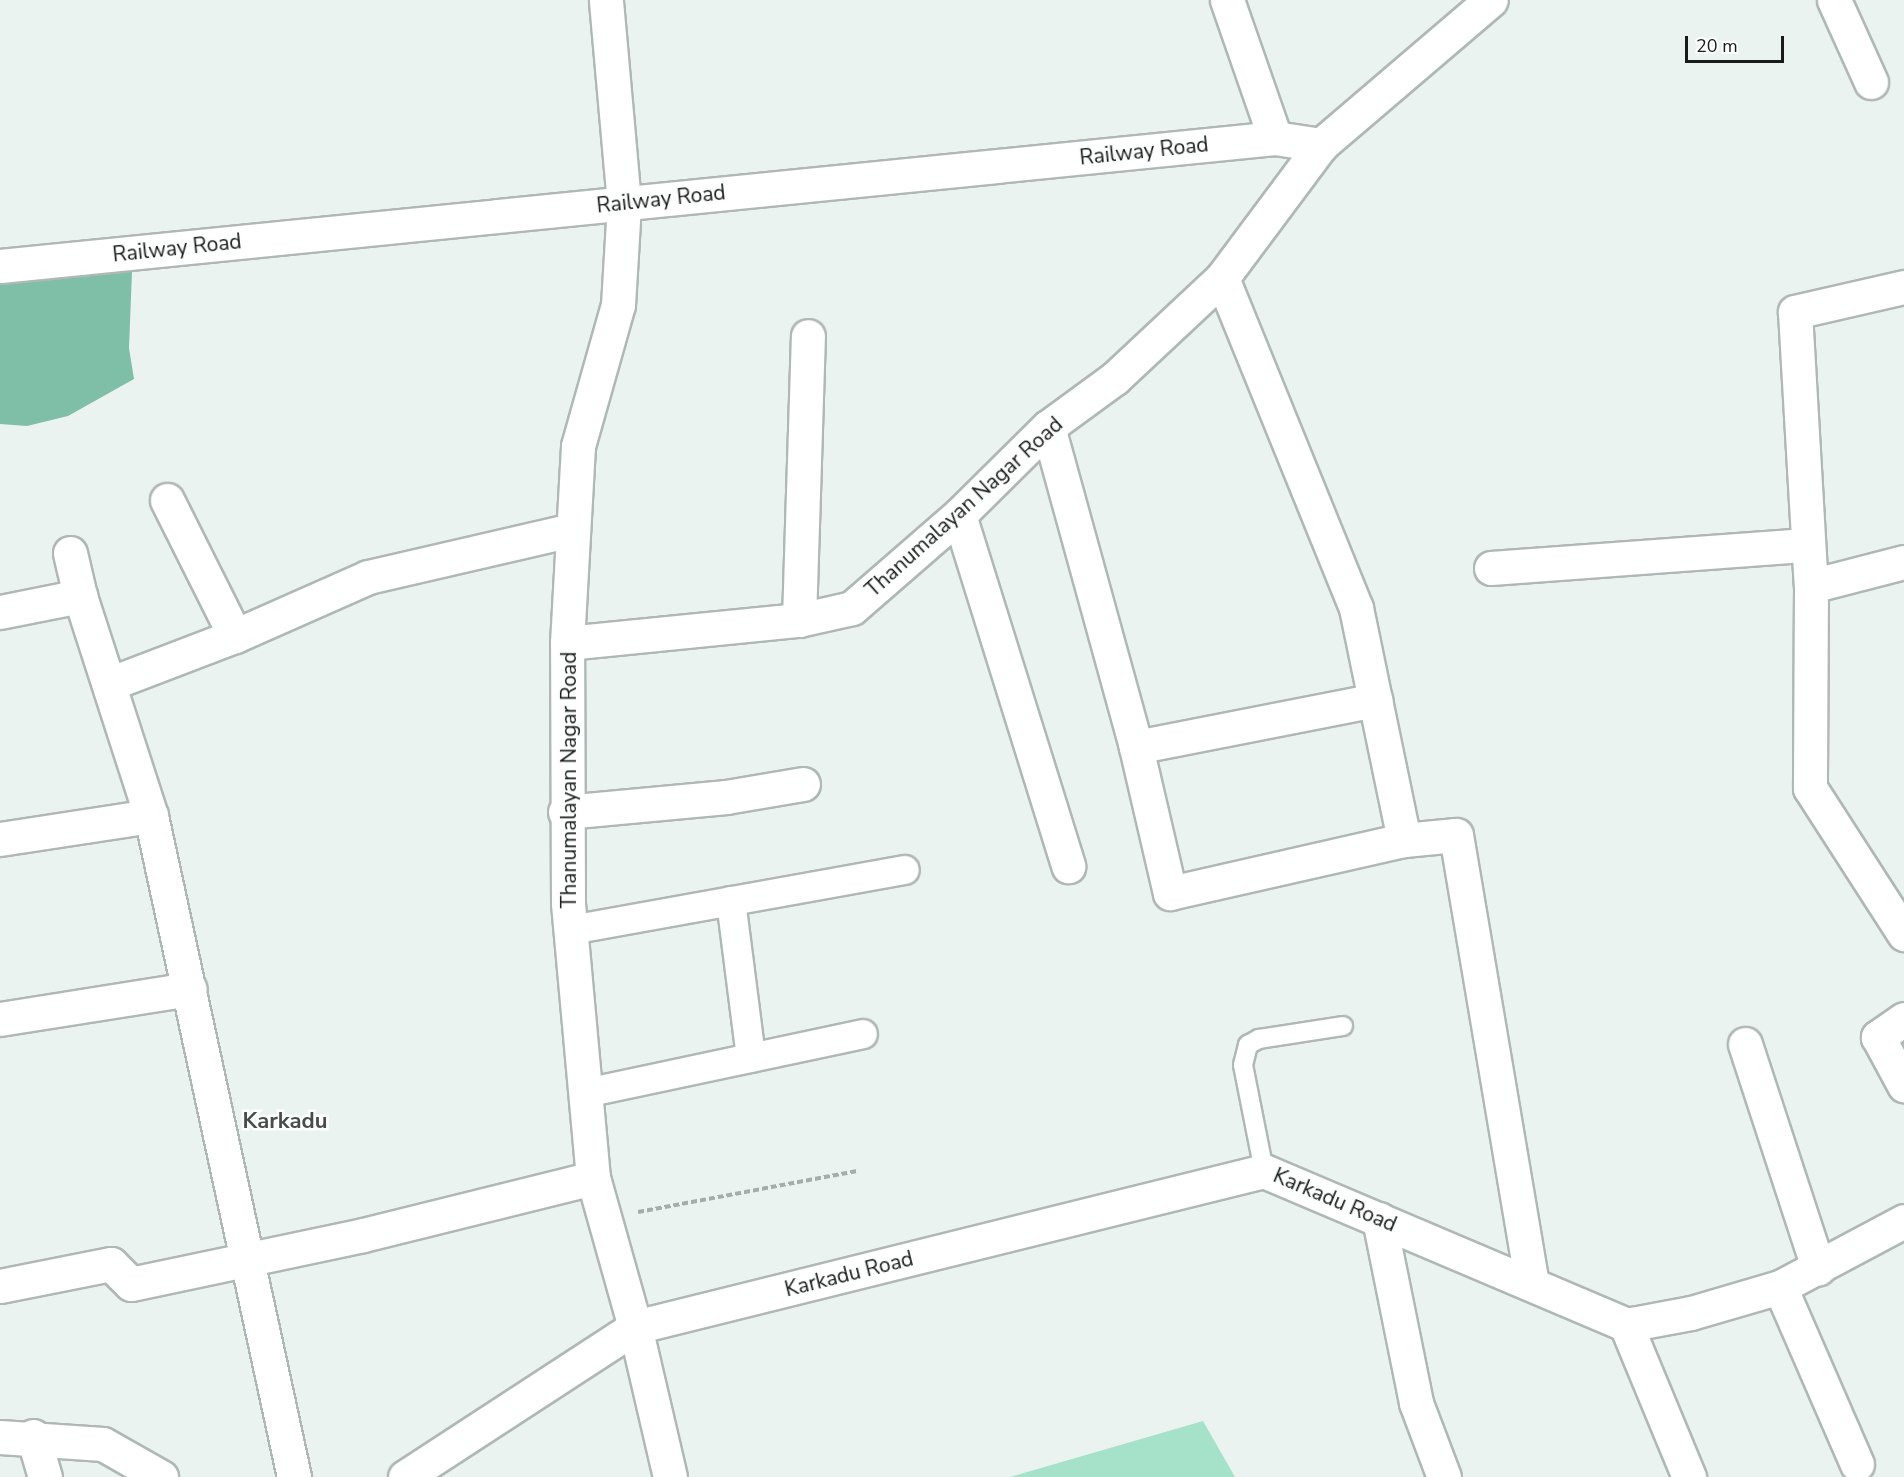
<!DOCTYPE html>
<style>
body{margin:0}
#map{position:relative;width:1904px;height:1477px;overflow:hidden;background:#ebf3f0;font-family:"Nunito Sans",sans-serif}
div>[style]{position:absolute}
.green>*{inset:0;background:#a6e1c9}
.water>*{inset:0;background:#80bfa7}
.path>*{height:4px;margin-top:-2px;transform-origin:0;background:repeating-linear-gradient(90deg,#a6aca9 0 6px,transparent 0 9px)}
.roads{filter:drop-shadow(2px 0 #b0b8b5) drop-shadow(-2px 0 #b0b8b5) drop-shadow(0 2px #b0b8b5) drop-shadow(0 -2px #b0b8b5)}
.service>*{height:18px;margin:-9px;padding:0 9px;transform-origin:9px;border-radius:9px;background:#fff}
.pedestrian>*{height:28px;margin:-14px;padding:0 14px;transform-origin:14px;border-radius:14px;background:#fff}
.minor>*{height:33px;margin:-16.5px;padding:0 16.5px;transform-origin:16.5px;border-radius:16.5px;background:#fff}
.tertiary>*{height:33px;margin:-16.5px;padding:0 16.5px;transform-origin:16.5px;border-radius:16.5px;background:#fff}
span{translate:-50% -50%;white-space:nowrap;text-align:center;line-height:1.15;-webkit-text-stroke:5px #fcfffe;paint-order:stroke}
.street-label{font-size:21px;color:#191b1a}
.neighbourhood-label{font-size:22px;color:#474d4a;font-weight:700}
.scale{position:absolute;left:1685px;top:36px;width:99px;height:27px;box-sizing:border-box;border:3px solid #191b1a;border-top:0;padding-left:8px;font-size:18px;line-height:21px;white-space:nowrap;color:#191b1a;-webkit-text-stroke:4px #fcfffe;paint-order:stroke}
</style>
<div id="map">
<div class="green">
<i style="clip-path:polygon(1203px 1421px,1235px 1477px,1010px 1477px)"></i>
</div>
<div class="water">
<i style="clip-path:polygon(61px 262px,132px 272px,129px 348px,134px 379px,68px 416px,27px 426px,0 424px,0 269px)"></i>
</div>
<div class="path">
<i style="left:638px;top:1212px;width:223px;rotate:-10.6deg"></i>
</div>
<div class="roads">
<div class="service">
<i style="left:1264px;top:1171px;width:108px;rotate:-101.2deg"></i>
<i style="left:1243px;top:1065px;width:21px;rotate:-76deg"></i>
<i style="left:1248px;top:1045px;width:13px;rotate:-29deg"></i>
<i style="left:1259px;top:1039px;width:85px;rotate:-8.8deg"></i>
</div>
<div class="pedestrian">
<i style="left:731px;top:901px;width:158px;rotate:82.7deg"></i>
<i style="left:571px;top:930px;width:339px;rotate:-10.2deg"></i>
<i style="left:586px;top:1093px;width:283px;rotate:-12deg"></i>
</div>
<div class="minor">
<i style="left:1227px;top:0;width:146px;rotate:70.8deg"></i>
<i style="left:1834px;top:0;width:90px;rotate:65.7deg"></i>
<i style="left:0;top:266px;width:1281px;rotate:-5.73deg"></i>
<i style="left:1275px;top:138px;width:47px;rotate:8.7deg"></i>
<i style="left:1222px;top:278px;width:356px;rotate:67.9deg"></i>
<i style="left:1356px;top:608px;width:237px;rotate:78.3deg"></i>
<i style="left:1904px;top:287px;width:112px;rotate:167.1deg"></i>
<i style="left:1795px;top:312px;width:274px;rotate:86.7deg"></i>
<i style="left:1811px;top:586px;width:202px;rotate:90.3deg"></i>
<i style="left:1810px;top:788px;width:174px;rotate:57.2deg"></i>
<i style="left:1048px;top:427px;width:332px;rotate:74.6deg"></i>
<i style="left:1136px;top:747px;width:150px;rotate:76.9deg"></i>
<i style="left:1170px;top:893px;width:240px;rotate:-12.8deg"></i>
<i style="left:1404px;top:840px;width:52px;rotate:-5.5deg"></i>
<i style="left:1456px;top:835px;width:454px;rotate:80.4deg"></i>
<i style="left:167px;top:500px;width:152px;rotate:63.4deg"></i>
<i style="left:959px;top:515px;width:368px;rotate:72.7deg"></i>
<i style="left:70px;top:553px;width:44px;rotate:76.9deg"></i>
<i style="left:80px;top:596px;width:231px;rotate:72.1deg"></i>
<i style="left:151px;top:816px;width:676px;rotate:77.79deg"></i>
<i style="left:1491px;top:568px;width:316px;rotate:-4.2deg"></i>
<i style="left:1811px;top:586px;width:96px;rotate:-14.5deg"></i>
<i style="left:0;top:612px;width:82px;rotate:-11.3deg"></i>
<i style="left:799px;top:620px;width:284px;rotate:-88.2deg"></i>
<i style="left:567px;top:643px;width:197px;rotate:-86.8deg"></i>
<i style="left:578px;top:446px;width:147px;rotate:-74.2deg"></i>
<i style="left:618px;top:305px;width:102px;rotate:-86.6deg"></i>
<i style="left:624px;top:203px;width:204px;rotate:-95.1deg"></i>
<i style="left:109px;top:684px;width:135px;rotate:-20.9deg"></i>
<i style="left:235px;top:636px;width:145px;rotate:-23.9deg"></i>
<i style="left:368px;top:577px;width:208px;rotate:-13deg"></i>
<i style="left:1136px;top:747px;width:244px;rotate:-11.1deg"></i>
<i style="left:565px;top:812px;width:162px;rotate:-5.3deg"></i>
<i style="left:726px;top:797px;width:78px;rotate:-9.6deg"></i>
<i style="left:0;top:839px;width:153px;rotate:-8.7deg"></i>
<i style="left:0;top:1019px;width:192px;rotate:-9deg"></i>
<i style="left:1904px;top:1019px;width:32px;rotate:145deg"></i>
<i style="left:1878px;top:1037px;width:55px;rotate:61.6deg"></i>
<i style="left:1745px;top:1044px;width:236px;rotate:71.9deg"></i>
<i style="left:1379px;top:1219px;width:188px;rotate:78.6deg"></i>
<i style="left:1416px;top:1403px;width:79px;rotate:69.3deg"></i>
<i style="left:0;top:1286px;width:113px;rotate:-11.2deg"></i>
<i style="left:111px;top:1264px;width:28px;rotate:45deg"></i>
<i style="left:131px;top:1284px;width:237px;rotate:-11.9deg"></i>
<i style="left:363px;top:1235px;width:237px;rotate:-13.9deg"></i>
<i style="left:1780px;top:1287px;width:193px;rotate:66.5deg"></i>
<i style="left:1626px;top:1325px;width:165px;rotate:67.5deg"></i>
<i style="left:33px;top:1436px;width:43px;rotate:73.7deg"></i>
<i style="left:670px;top:1477px;width:154px;rotate:-103.1deg"></i>
<i style="left:635px;top:1327px;width:155px;rotate:-105.7deg"></i>
<i style="left:593px;top:1178px;width:276px;rotate:-95.2deg"></i>
<i style="left:568px;top:903px;width:260px;rotate:-90.2deg"></i>
<i style="left:567px;top:643px;width:233px;rotate:-5.7deg"></i>
<i style="left:799px;top:620px;width:54px;rotate:-12.8deg"></i>
<i style="left:852px;top:608px;width:142px;rotate:-41deg"></i>
<i style="left:959px;top:515px;width:125px;rotate:-44.7deg"></i>
<i style="left:1048px;top:427px;width:83px;rotate:-36.2deg"></i>
<i style="left:1115px;top:378px;width:146px;rotate:-43.1deg"></i>
<i style="left:1222px;top:278px;width:166px;rotate:-53.3deg"></i>
<i style="left:1321px;top:145px;width:223px;rotate:-40.5deg"></i>
</div>
<div class="tertiary">
<i style="left:0;top:1437px;width:103px;rotate:3.9deg"></i>
<i style="left:103px;top:1444px;width:67px;rotate:29.6deg"></i>
<i style="left:405px;top:1477px;width:275px;rotate:-33.1deg"></i>
<i style="left:635px;top:1327px;width:648px;rotate:-13.93deg"></i>
<i style="left:1264px;top:1171px;width:393px;rotate:23deg"></i>
<i style="left:1626px;top:1325px;width:66px;rotate:-10.5deg"></i>
<i style="left:1691px;top:1313px;width:93px;rotate:-16.3deg"></i>
<i style="left:1780px;top:1287px;width:140px;rotate:-28deg"></i>
</div>
</div>
<div class="street-label">
<span style="left:1144px;top:151px;rotate:-6deg">Railway Road</span>
<span style="left:661px;top:199px;rotate:-6deg">Railway Road</span>
<span style="left:177px;top:248px;rotate:-6deg">Railway Road</span>
<span style="left:964px;top:507px;rotate:-42deg">Thanumalayan Nagar Road</span>
<span style="left:569px;top:780px;rotate:-90deg">Thanumalayan Nagar Road</span>
<span style="left:1335px;top:1200px;rotate:23deg">Karkadu Road</span>
<span style="left:849px;top:1274px;rotate:-14deg">Karkadu Road</span>
</div>
<div class="neighbourhood-label">
<span style="left:285px;top:1122px">Karkadu</span>
</div>
<div class="scale">20 m</div>
</div>
